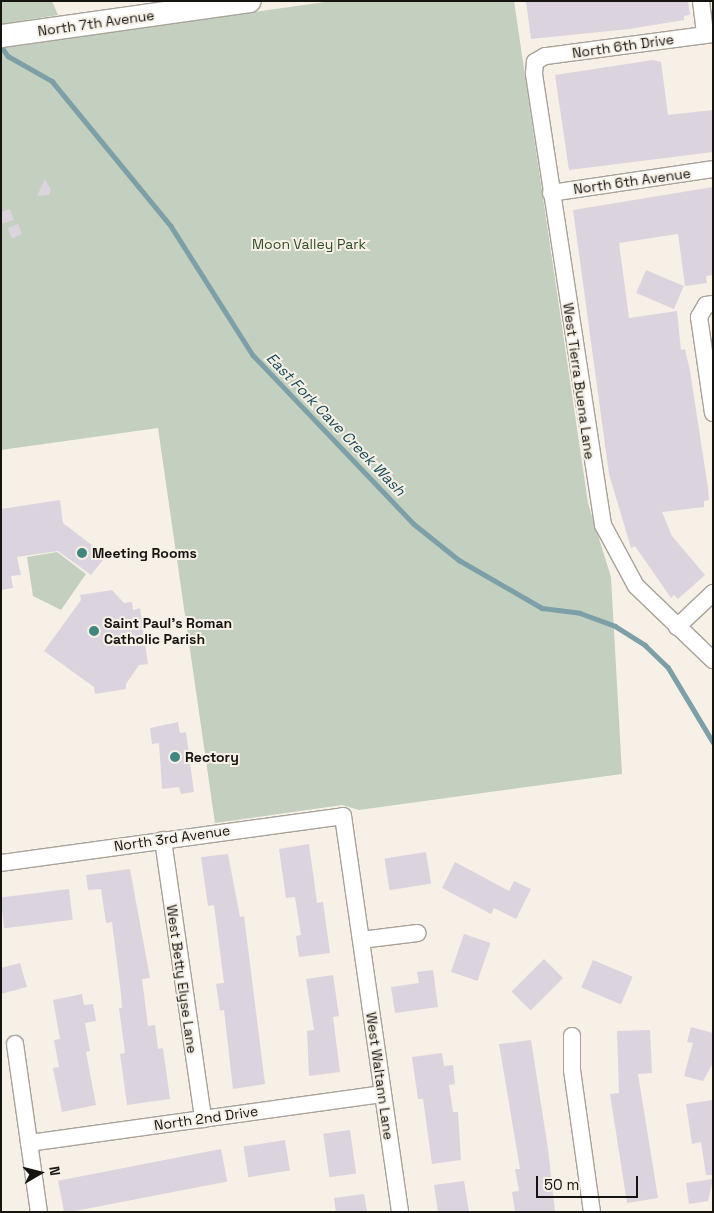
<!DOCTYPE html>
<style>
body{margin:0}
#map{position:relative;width:714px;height:1213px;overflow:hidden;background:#f6f0e6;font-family:"Space Grotesk",sans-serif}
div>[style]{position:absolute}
.green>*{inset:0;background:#c3d0bf}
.stream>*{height:4.5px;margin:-2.25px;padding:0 2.25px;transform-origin:2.25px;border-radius:2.25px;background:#7c9fa8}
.building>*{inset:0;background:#dbd4de;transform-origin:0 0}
.roads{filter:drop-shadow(1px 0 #a8a299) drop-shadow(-1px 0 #a8a299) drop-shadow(0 1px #a8a299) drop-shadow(0 -1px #a8a299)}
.street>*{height:16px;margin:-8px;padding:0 8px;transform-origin:8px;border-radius:8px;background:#fff}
.secondary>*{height:22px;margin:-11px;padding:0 11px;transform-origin:11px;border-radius:11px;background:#fff}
.dots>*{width:14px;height:14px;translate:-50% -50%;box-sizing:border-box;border:2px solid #f6f0e6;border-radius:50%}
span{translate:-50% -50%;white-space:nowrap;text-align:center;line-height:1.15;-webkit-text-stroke:4px #f6f0e6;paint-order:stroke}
.street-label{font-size:14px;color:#161410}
.park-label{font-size:14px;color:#2f4d27}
.poi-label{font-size:14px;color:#161410;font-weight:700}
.left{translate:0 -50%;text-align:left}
.water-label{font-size:15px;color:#164955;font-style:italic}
.frame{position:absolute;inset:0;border:2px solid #161410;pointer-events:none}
.north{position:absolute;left:15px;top:1148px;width:50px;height:50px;-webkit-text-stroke:4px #f6f0e6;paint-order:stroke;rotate:82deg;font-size:14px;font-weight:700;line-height:20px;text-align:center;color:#161410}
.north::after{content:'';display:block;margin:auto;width:18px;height:22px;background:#161410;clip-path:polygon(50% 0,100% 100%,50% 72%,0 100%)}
.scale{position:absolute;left:536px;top:1176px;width:102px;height:22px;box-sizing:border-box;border:2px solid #161410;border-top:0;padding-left:6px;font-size:15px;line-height:18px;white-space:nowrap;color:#161410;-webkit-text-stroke:4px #f6f0e6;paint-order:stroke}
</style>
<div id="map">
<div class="green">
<i style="clip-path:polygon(1px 1px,52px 1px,58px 15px,1px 24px)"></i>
<i style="clip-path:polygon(332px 1px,514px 1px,588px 503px,611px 577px,622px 774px,359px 810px,342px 805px,215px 823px,158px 428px,1px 450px,1px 48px)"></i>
<i style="clip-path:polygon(57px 552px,86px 574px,61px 610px,33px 596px,27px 557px)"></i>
</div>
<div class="stream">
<i style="left:1px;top:46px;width:12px;rotate:55deg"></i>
<i style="left:8px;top:56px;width:51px;rotate:29.6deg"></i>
<i style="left:52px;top:81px;width:188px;rotate:50.6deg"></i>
<i style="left:171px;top:226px;width:153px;rotate:57.6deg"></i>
<i style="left:253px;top:355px;width:233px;rotate:46.4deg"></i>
<i style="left:414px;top:524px;width:58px;rotate:38.7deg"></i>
<i style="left:459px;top:560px;width:96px;rotate:30deg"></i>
<i style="left:542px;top:608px;width:38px;rotate:7deg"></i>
<i style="left:580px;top:613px;width:37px;rotate:20deg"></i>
<i style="left:615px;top:626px;width:36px;rotate:32deg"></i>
<i style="left:645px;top:645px;width:32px;rotate:44deg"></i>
<i style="left:668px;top:667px;width:87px;rotate:59deg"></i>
</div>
<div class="building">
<i style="clip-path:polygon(526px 1px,688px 1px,690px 15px,684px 16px,684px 20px,629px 29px,531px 39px)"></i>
<i style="clip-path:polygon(653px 60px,661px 62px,668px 115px,713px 110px,713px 152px,569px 170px,555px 75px)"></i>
<i style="clip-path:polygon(45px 179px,51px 190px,49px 195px,37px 196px)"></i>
<i style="clip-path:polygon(713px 187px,713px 275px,706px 276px,707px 283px,685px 286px,678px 234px,619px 243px,629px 318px,677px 311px,681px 350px,685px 349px,690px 371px,708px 488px,709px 500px,704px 501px,704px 507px,662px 512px,672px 536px,705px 575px,678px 599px,674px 595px,671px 598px,635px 546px,631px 548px,609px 474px,573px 210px)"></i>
<i style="clip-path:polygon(10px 209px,14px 220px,1px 224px,1px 212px)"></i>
<i style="left:18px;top:224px;width:11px;height:11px;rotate:68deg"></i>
<i style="left:646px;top:270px;width:41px;height:25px;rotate:23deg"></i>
<i style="clip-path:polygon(60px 500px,63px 523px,106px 556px,91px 575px,58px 551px,17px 557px,21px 575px,11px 576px,13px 588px,1px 590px,1px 509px)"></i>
<i style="clip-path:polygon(112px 590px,124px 603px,132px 602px,133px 610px,140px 608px,148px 664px,139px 665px,126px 684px,126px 689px,95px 694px,94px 687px,44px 651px,81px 600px,80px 595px)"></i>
<i style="clip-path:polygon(178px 722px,180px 733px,186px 732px,194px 792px,181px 794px,179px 787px,162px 789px,159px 743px,152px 744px,150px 728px)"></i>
<i style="clip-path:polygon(309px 844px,317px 903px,323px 902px,330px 953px,299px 957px,296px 936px,301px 935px,295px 897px,286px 898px,279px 849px)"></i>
<i style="left:426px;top:852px;width:32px;height:42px;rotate:81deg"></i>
<i style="clip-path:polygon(228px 854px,240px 917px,244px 916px,265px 1084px,233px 1089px,224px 1010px,220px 1011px,216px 984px,224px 983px,214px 905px,208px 906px,201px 857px)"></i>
<i style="clip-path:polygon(455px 862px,509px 891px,514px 881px,531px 889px,516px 919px,494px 908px,491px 914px,442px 888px)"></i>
<i style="clip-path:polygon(130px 869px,150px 978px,142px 979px,148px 1026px,155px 1025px,158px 1049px,163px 1048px,170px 1099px,127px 1105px,120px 1054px,125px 1053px,119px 1008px,122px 1008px,121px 994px,112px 922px,106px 923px,101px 889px,88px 890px,86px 875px)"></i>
<i style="left:69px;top:889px;width:31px;height:69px;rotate:83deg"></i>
<i style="left:464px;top:934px;width:28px;height:40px;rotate:19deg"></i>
<i style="left:544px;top:959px;width:27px;height:46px;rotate:45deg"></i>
<i style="left:593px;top:960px;width:43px;height:30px;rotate:23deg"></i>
<i style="clip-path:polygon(20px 963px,27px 987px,1px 994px,1px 968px)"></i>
<i style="clip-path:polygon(433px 970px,438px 1007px,395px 1013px,391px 987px,419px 983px,417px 972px)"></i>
<i style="clip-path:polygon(333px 975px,339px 1016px,333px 1017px,340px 1072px,309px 1076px,307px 1031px,314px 1030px,306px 979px)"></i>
<i style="clip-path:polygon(82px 994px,84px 1005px,93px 1004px,96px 1021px,85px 1023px,90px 1051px,86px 1052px,96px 1105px,62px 1112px,53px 1068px,59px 1067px,54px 1040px,60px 1039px,53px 1000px)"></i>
<i style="clip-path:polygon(691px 1027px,713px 1033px,713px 1063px,703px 1081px,684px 1076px,693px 1043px,687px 1042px)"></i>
<i style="clip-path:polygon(650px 1030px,652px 1073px,638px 1074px,658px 1198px,627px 1203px,610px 1094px,619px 1093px,617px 1031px)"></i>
<i style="clip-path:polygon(531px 1040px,548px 1149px,555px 1212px,515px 1212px,512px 1192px,519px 1191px,515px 1169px,520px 1169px,499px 1044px)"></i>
<i style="clip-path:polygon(442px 1053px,444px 1066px,453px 1065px,455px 1084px,449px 1085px,453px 1112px,458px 1112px,461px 1160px,432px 1164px,423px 1099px,418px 1099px,412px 1057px)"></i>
<i style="clip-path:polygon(713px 1100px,713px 1175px,706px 1175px,701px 1142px,692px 1144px,686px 1104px)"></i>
<i style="left:350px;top:1130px;width:44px;height:27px;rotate:82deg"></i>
<i style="left:285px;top:1140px;width:31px;height:42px;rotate:81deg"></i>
<i style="left:221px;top:1149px;width:33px;height:166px;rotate:79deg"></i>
<i style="clip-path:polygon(713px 1179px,708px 1201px,689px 1204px,686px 1183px)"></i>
<i style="clip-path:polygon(464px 1181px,469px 1212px,438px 1212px,434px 1185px)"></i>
<i style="clip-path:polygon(364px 1194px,367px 1212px,336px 1212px,334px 1198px)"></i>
</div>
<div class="roads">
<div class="street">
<i style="left:701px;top:1px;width:34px;rotate:83deg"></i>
<i style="left:713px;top:34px;width:169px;rotate:172.5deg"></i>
<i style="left:545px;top:56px;width:12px;rotate:149deg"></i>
<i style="left:535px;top:62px;width:12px;rotate:95deg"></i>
<i style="left:534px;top:74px;width:456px;rotate:81.3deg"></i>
<i style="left:603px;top:525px;width:69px;rotate:61.6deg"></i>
<i style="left:636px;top:586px;width:107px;rotate:43.9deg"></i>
<i style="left:551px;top:193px;width:164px;rotate:-8.4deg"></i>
<i style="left:713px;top:304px;width:7px;rotate:172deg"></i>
<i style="left:706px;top:305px;width:14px;rotate:120deg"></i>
<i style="left:699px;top:317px;width:97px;rotate:81.7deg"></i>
<i style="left:677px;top:627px;width:50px;rotate:-43.4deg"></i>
<i style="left:163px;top:840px;width:282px;rotate:81.8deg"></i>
<i style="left:1px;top:863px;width:345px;rotate:-7.8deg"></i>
<i style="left:343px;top:816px;width:400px;rotate:81.8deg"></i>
<i style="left:361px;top:940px;width:57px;rotate:-7deg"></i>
<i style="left:572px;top:1036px;width:34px;rotate:90deg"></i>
<i style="left:572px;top:1070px;width:143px;rotate:82deg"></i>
<i style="left:15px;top:1044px;width:170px;rotate:81.9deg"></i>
<i style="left:29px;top:1143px;width:357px;rotate:-7.9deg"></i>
</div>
<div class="secondary">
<i style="left:1px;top:36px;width:251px;rotate:-8deg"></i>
</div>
</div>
<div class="dots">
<i style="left:82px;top:553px;background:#41877f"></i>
<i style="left:94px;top:631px;background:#41877f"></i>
<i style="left:175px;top:757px;background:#41877f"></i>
</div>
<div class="street-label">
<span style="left:96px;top:23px;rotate:-8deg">North 7th Avenue</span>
<span style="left:623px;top:46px;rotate:-8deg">North 6th Drive</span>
<span style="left:632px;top:181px;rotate:-8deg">North 6th Avenue</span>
<span style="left:579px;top:381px;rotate:82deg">West Tierra Buena Lane</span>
<span style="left:172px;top:838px;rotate:-8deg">North 3rd Avenue</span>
<span style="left:182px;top:979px;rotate:82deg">West Betty Elyse Lane</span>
<span style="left:380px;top:1076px;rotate:82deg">West Waltann Lane</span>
<span style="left:206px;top:1118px;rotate:-8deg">North 2nd Drive</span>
</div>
<div class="park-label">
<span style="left:309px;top:244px">Moon Valley Park</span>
</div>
<div class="poi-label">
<span class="left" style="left:92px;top:553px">Meeting Rooms</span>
<span class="left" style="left:104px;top:631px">Saint Paul's Roman<br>Catholic Parish</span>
<span class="left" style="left:185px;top:757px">Rectory</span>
</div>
<div class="water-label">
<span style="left:336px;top:424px;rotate:46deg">East Fork Cave Creek Wash</span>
</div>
<div class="frame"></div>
<div class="north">N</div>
<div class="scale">50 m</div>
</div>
